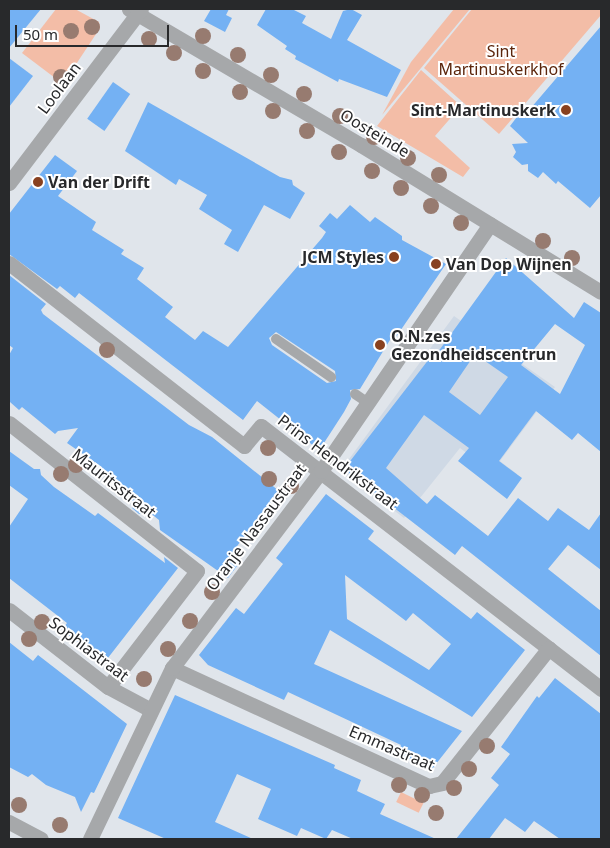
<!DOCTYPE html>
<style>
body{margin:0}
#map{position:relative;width:610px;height:848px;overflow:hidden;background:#e0e5eb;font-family:"Noto Sans",sans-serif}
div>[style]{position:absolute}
.built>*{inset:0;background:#cfd9e5}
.green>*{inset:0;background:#f3bda7;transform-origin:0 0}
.building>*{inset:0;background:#74b1f3;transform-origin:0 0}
.service>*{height:10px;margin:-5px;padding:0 5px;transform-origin:5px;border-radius:5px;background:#a6a8aa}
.minor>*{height:15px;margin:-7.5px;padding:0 7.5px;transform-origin:7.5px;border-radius:7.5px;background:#a6a8aa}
.tertiary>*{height:15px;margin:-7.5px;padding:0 7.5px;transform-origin:7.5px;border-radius:7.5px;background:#a6a8aa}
.trees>*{width:16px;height:16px;margin:-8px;border-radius:50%;background:#977b70}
.dots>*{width:14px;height:14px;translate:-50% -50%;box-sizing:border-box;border:2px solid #fff;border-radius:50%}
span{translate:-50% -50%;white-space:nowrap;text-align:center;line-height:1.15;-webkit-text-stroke:4px #fff;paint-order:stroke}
.park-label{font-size:16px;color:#5b250b}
.street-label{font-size:16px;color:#28292b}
.poi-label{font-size:16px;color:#28292b;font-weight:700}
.right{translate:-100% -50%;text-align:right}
.left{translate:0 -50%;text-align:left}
.frame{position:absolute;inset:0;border:10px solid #28292b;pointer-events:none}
.scale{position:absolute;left:15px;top:25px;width:154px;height:22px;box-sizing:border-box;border:2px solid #28292b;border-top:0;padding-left:6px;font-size:15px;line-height:18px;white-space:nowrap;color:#28292b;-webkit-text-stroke:4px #fff;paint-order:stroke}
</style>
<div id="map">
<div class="built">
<i style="clip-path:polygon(454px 316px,555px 387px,500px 461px,517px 474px,509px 485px,460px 448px,404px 518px,341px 470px)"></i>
</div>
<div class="green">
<i style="clip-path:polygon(56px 9px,75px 9px,99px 22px,100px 28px,63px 84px,22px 53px)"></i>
<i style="clip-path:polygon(454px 9px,470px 9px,382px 115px,411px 62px)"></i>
<i style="clip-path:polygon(472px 9px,601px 9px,601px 15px,499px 134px,424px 68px)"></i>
<i style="clip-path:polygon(421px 70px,461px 106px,435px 136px,470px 168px,463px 177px,377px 126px)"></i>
<i style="left:401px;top:792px;width:25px;height:11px;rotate:26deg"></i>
</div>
<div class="building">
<i style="clip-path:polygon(9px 9px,41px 9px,9px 48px)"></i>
<i style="clip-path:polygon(211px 9px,229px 9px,226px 15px,232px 18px,225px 32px,204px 21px)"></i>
<i style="clip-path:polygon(266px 9px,292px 9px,306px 16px,302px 23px,331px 39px,343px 11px,351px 9px,362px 15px,347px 40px,401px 70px,387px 97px,339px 79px,338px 82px,295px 59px,296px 56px,285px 49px,287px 46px,257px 25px)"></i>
<i style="clip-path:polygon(601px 26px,601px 195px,590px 208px,558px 181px,556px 184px,543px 172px,538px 178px,528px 171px,528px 164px,522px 165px,513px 157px,516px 152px,512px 144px,528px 143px,510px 126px,520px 113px,524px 116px)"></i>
<i style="clip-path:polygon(9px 58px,33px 76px,9px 107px)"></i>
<i style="left:113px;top:82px;width:21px;height:45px;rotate:35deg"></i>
<i style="clip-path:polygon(148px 102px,280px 177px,292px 180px,293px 185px,305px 193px,290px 219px,264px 205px,238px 252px,224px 244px,232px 230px,199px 209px,207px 195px,179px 179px,176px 185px,125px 151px)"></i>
<i style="clip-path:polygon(evenodd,55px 155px,77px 171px,58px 196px,96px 222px,92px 230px,124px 250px,121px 254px,144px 268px,137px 279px,173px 307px,165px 317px,195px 340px,203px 331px,228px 347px,322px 238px,326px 232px,319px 226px,330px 213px,337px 219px,350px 205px,370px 222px,375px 217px,402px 236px,402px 240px,446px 264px,396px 337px,393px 335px,360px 389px,350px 390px,351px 399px,344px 412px,322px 446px,315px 447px,257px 401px,243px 420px,79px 293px,75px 298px,60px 286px,57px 289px,9px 254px,9px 214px,55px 155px,276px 332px,335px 371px,336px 381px,327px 383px,272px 345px,269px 338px,276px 332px)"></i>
<i style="clip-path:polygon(evenodd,506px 258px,574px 318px,584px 302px,601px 313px,601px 452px,578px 433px,572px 440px,536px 411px,499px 461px,522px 478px,507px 499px,458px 461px,469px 448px,424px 415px,386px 468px,427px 504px,435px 495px,488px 536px,518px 498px,548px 521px,558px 508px,589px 530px,601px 513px,601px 570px,568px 545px,548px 569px,601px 611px,601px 656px,462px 546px,455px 555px,344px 469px,436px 350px,438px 352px,506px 258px,555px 324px,585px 345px,560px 394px,521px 365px,555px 324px,506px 258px,475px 354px,508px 377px,480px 415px,449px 392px,475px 354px)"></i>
<i style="clip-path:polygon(9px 275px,46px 304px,41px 310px,43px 314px,189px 425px,212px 437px,279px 491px,228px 558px,237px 566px,228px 578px,160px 530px,159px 520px,149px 512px,139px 514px,132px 508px,133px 494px,103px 471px,102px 467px,67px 443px,78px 428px,58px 431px,55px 434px,22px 407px,19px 410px,10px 402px,9px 355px,13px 348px,9px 345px)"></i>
<i style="clip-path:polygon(9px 451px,34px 469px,40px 469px,41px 475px,54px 487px,95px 516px,98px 513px,165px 563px,164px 557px,178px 568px,104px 663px,62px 630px,67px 623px,9px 578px,9px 527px,28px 499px,9px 485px)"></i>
<i style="clip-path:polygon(evenodd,326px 494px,374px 531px,368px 539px,426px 584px,471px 619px,477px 612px,525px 650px,472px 717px,330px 630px,314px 664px,462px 731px,432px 769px,397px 753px,401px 745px,288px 692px,284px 700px,208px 665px,199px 655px,236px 608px,244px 614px,265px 587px,283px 564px,276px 558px,326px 494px,345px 575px,406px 621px,413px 613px,451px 644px,429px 670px,347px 619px,345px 575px)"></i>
<i style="clip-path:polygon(9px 642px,33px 661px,38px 655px,127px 724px,94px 793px,91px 792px,81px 812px,75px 797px,46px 785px,32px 774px,28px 777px,9px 767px)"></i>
<i style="clip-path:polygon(555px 678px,601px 714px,601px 839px,560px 839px,534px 821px,525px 832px,505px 818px,489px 839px,456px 839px,499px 785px,491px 778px,510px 754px,501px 747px,537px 696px,539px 698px)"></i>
<i style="clip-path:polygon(175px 695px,335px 765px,334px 768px,361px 780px,357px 791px,385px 804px,380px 814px,436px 839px,353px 839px,332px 830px,326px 839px,301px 828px,297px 836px,258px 819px,271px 789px,237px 774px,215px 822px,253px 839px,166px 839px,118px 818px)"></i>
</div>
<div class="service">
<i style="left:276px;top:339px;width:67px;rotate:34.6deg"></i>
<i style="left:355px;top:394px;width:14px;rotate:34deg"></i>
</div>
<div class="minor">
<i style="left:129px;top:9px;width:269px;rotate:30.4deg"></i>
<i style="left:361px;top:145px;width:281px;rotate:31.5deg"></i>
<i style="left:9px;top:183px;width:218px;rotate:-52.8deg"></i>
<i style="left:9px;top:263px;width:298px;rotate:37.9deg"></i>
<i style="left:244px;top:446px;width:26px;rotate:-50deg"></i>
<i style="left:261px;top:426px;width:430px;rotate:37.7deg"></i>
<i style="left:9px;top:423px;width:239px;rotate:38.2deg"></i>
<i style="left:197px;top:571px;width:146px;rotate:127.5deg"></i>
<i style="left:9px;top:610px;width:125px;rotate:37.9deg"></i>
<i style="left:108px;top:687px;width:49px;rotate:28.1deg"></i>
<i style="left:172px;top:668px;width:283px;rotate:24.7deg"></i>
<i style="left:429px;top:786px;width:13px;rotate:-13deg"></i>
<i style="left:442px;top:783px;width:172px;rotate:-51.6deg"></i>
<i style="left:90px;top:839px;width:190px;rotate:-64.4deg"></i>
<i style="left:172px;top:668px;width:247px;rotate:-52.9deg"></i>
<i style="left:321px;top:471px;width:299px;rotate:-55.6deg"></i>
</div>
<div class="tertiary">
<i style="left:9px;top:822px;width:36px;rotate:28deg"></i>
</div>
<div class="trees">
<i style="left:92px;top:27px"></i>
<i style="left:71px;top:31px"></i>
<i style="left:203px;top:36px"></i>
<i style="left:149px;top:39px"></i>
<i style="left:174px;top:53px"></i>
<i style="left:238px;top:55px"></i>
<i style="left:203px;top:71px"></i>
<i style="left:271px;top:75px"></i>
<i style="left:61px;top:77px"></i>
<i style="left:240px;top:92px"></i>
<i style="left:304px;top:94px"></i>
<i style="left:273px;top:111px"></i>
<i style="left:340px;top:116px"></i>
<i style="left:307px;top:131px"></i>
<i style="left:374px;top:137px"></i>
<i style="left:339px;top:152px"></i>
<i style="left:408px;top:158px"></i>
<i style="left:372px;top:171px"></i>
<i style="left:439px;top:175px"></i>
<i style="left:401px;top:188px"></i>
<i style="left:431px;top:206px"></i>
<i style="left:461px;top:223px"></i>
<i style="left:543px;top:241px"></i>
<i style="left:572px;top:258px"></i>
<i style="left:107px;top:350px"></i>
<i style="left:268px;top:448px"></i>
<i style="left:76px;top:465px"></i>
<i style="left:61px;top:474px"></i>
<i style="left:269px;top:479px"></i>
<i style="left:291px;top:486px"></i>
<i style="left:212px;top:592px"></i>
<i style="left:190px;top:621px"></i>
<i style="left:42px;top:622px"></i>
<i style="left:29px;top:639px"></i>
<i style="left:168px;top:649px"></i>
<i style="left:144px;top:679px"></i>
<i style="left:487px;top:746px"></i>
<i style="left:469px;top:769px"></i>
<i style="left:399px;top:785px"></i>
<i style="left:454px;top:788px"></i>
<i style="left:422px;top:795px"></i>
<i style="left:19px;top:805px"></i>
<i style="left:436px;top:813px"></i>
<i style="left:60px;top:825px"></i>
</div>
<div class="dots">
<i style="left:566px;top:110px;background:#884120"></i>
<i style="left:38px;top:182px;background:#884120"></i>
<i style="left:394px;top:257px;background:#884120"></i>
<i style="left:436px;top:264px;background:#884120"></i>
<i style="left:380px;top:345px;background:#884120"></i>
</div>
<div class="park-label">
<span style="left:501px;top:60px">Sint<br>Martinuskerkhof</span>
</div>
<div class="street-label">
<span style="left:59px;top:88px;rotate:-53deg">Loolaan</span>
<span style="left:375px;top:133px;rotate:31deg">Oosteinde</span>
<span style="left:338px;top:462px;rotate:37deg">Prins Hendrikstraat</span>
<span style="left:114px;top:483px;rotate:38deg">Mauritsstraat</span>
<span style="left:256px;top:527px;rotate:-53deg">Oranje Nassaustraat</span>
<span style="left:89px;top:649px;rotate:37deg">Sophiastraat</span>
<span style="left:392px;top:748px;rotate:23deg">Emmastraat</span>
</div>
<div class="poi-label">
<span class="right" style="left:556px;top:110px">Sint-Martinuskerk</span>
<span class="left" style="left:48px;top:182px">Van der Drift</span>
<span class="right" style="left:384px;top:257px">JCM Styles</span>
<span class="left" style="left:446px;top:264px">Van Dop Wijnen</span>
<span class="left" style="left:391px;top:345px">O.N.zes<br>Gezondheidscentrun</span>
</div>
<div class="frame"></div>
<div class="scale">50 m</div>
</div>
